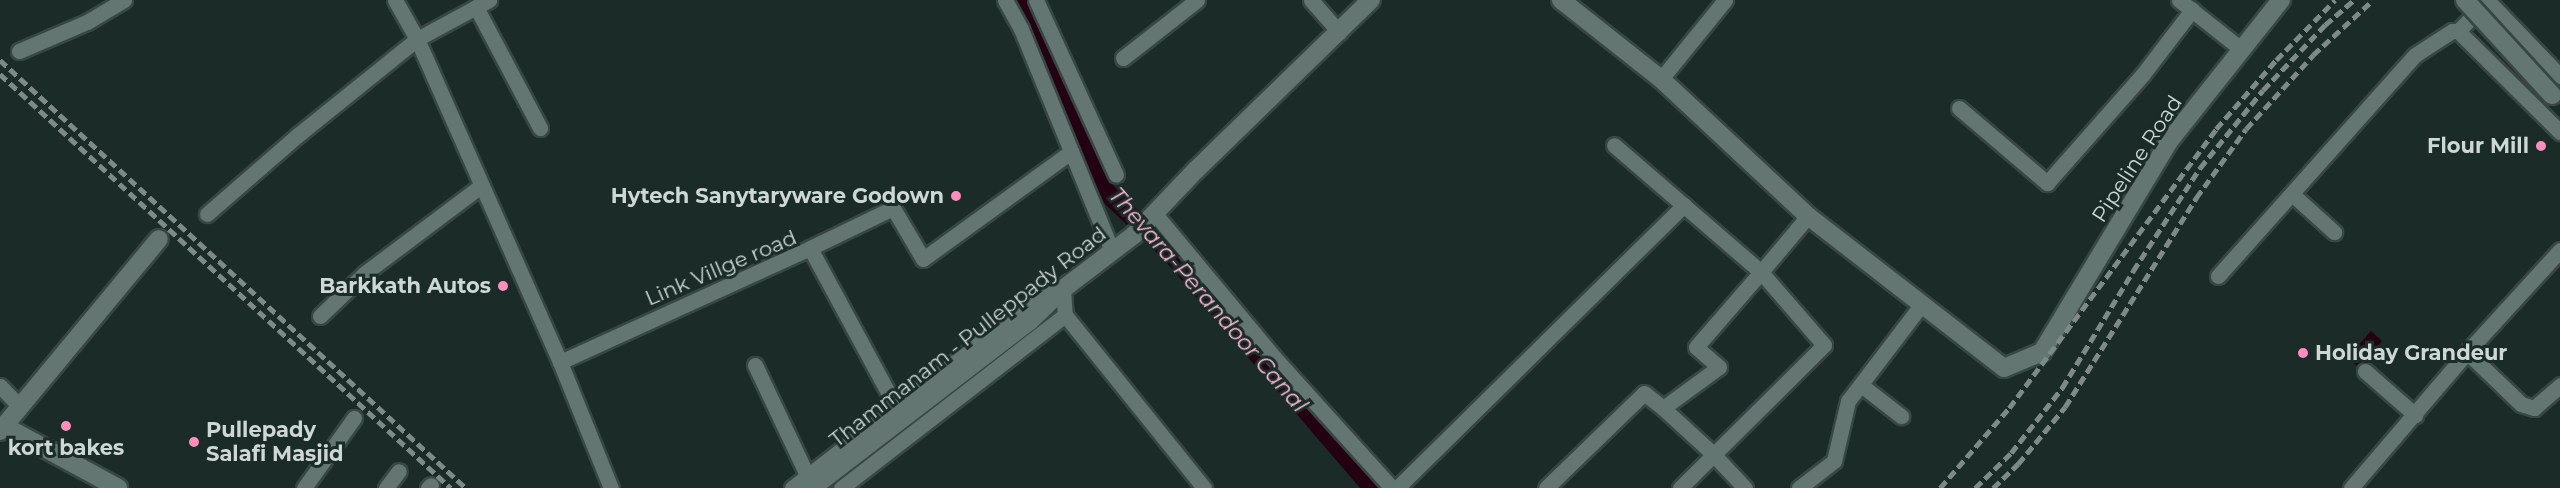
<!DOCTYPE html>
<style>
body{margin:0}
#map{position:relative;width:2560px;height:488px;overflow:hidden;background:#1a2b28;font-family:Montserrat,sans-serif}
div>[style]{position:absolute}
.water>*{inset:0;background:#240112;transform-origin:0 0}
.roads{filter:drop-shadow(2px 0 #384644) drop-shadow(-2px 0 #384644) drop-shadow(0 2px #384644) drop-shadow(0 -2px #384644)}
.minor>*{height:15px;margin:-7.5px;padding:0 7.5px;transform-origin:7.5px;border-radius:7.5px;background:#637672}
.tertiary>*{height:18px;margin:-9px;padding:0 9px;transform-origin:9px;border-radius:9px;background:#637672}
.secondary>*{height:18px;margin:-9px;padding:0 9px;transform-origin:9px;border-radius:9px;background:#637672}
.rail>*{height:4.5px;margin-top:-2.25px;transform-origin:0;background:repeating-linear-gradient(90deg,#7d8a87 0 9px,transparent 0 13.5px)}
.bridges{filter:drop-shadow(2px 0 #384644) drop-shadow(-2px 0 #384644) drop-shadow(0 2px #384644) drop-shadow(0 -2px #384644)}
.secondary-bridge>*{height:18px;margin:-9px;padding:0 9px;transform-origin:9px;border-radius:9px;background:#637672}
.dots>*{width:16px;height:16px;translate:-50% -50%;box-sizing:border-box;border:3px solid #1a2b28;border-radius:50%}
span{translate:-50% -50%;white-space:nowrap;text-align:center;line-height:1.15;-webkit-text-stroke:6px #1a2b28;paint-order:stroke}
.poi-label{font-size:21px;color:#cdd7d5;font-weight:700}
.right{translate:-100% -50%;text-align:right}
.left{translate:0 -50%;text-align:left}
.street-label{font-size:21px;color:#cdd7d5}
.water-label{font-size:22px;color:#ffbad4;font-style:italic}
</style>
<div id="map">
<div class="water">
<i style="clip-path:polygon(1013px 0,1031px 0,1111px 183px,1175px 247px,1384px 488px,1360px 488px,1167px 263px,1105px 204px,1070px 134px)"></i>
<i style="left:2371px;top:331px;width:15px;height:35px;rotate:42deg"></i>
</div>
<div class="roads">
<div class="minor">
<i style="left:395px;top:0;width:45px;rotate:60.6deg"></i>
<i style="left:417px;top:39px;width:82px;rotate:-28.4deg"></i>
<i style="left:1005px;top:0;width:33px;rotate:61deg"></i>
<i style="left:1021px;top:29px;width:240px;rotate:67.7deg"></i>
<i style="left:1036px;top:0;width:192px;rotate:65.4deg"></i>
<i style="left:1311px;top:0;width:43px;rotate:48.8deg"></i>
<i style="left:2179px;top:0;width:79px;rotate:38.3deg"></i>
<i style="left:476px;top:7px;width:137px;rotate:62.1deg"></i>
<i style="left:2458px;top:31px;width:144px;rotate:44.7deg"></i>
<i style="left:19px;top:51px;width:74px;rotate:-23.1deg"></i>
<i style="left:87px;top:22px;width:43px;rotate:-30.7deg"></i>
<i style="left:1123px;top:58px;width:94px;rotate:-38.1deg"></i>
<i style="left:1661px;top:79px;width:102px;rotate:-51deg"></i>
<i style="left:1959px;top:108px;width:116px;rotate:40.4deg"></i>
<i style="left:2047px;top:183px;width:145px;rotate:-48.6deg"></i>
<i style="left:2143px;top:74px;width:81px;rotate:-52.6deg"></i>
<i style="left:2292px;top:194px;width:57px;rotate:42.1deg"></i>
<i style="left:207px;top:214px;width:121px;rotate:-41deg"></i>
<i style="left:298px;top:135px;width:153px;rotate:-38.9deg"></i>
<i style="left:417px;top:39px;width:353px;rotate:66.1deg"></i>
<i style="left:560px;top:362px;width:136px;rotate:68deg"></i>
<i style="left:1156px;top:215px;width:183px;rotate:50.3deg"></i>
<i style="left:1273px;top:356px;width:178px;rotate:48deg"></i>
<i style="left:810px;top:248px;width:92px;rotate:-25.7deg"></i>
<i style="left:893px;top:208px;width:59px;rotate:59.5deg"></i>
<i style="left:923px;top:259px;width:183px;rotate:-35.9deg"></i>
<i style="left:2218px;top:276px;width:296px;rotate:-48.3deg"></i>
<i style="left:2415px;top:55px;width:44px;rotate:-33deg"></i>
<i style="left:2452px;top:31px;width:6px"></i>
<i style="left:2458px;top:31px;width:42px;rotate:-45deg"></i>
<i style="left:2488px;top:1px;width:104px;rotate:46.2deg"></i>
<i style="left:1065px;top:315px;width:222px;rotate:51.2deg"></i>
<i style="left:320px;top:316px;width:62px;rotate:-43.7deg"></i>
<i style="left:365px;top:273px;width:146px;rotate:-36.9deg"></i>
<i style="left:2467px;top:352px;width:75px;rotate:43.9deg"></i>
<i style="left:2521px;top:404px;width:14px;rotate:17deg"></i>
<i style="left:2534px;top:408px;width:35px;rotate:-41deg"></i>
<i style="left:560px;top:362px;width:275px;rotate:-24.5deg"></i>
<i style="left:810px;top:248px;width:181px;rotate:61.6deg"></i>
<i style="left:896px;top:407px;width:153px;rotate:-37.5deg"></i>
<i style="left:1017px;top:314px;width:39px;rotate:-36deg"></i>
<i style="left:1049px;top:291px;width:14px;rotate:-8deg"></i>
<i style="left:1063px;top:289px;width:26px;rotate:86deg"></i>
<i style="left:1065px;top:315px;width:283px;rotate:142.3deg"></i>
<i style="left:755px;top:365px;width:124px;rotate:64.7deg"></i>
<i style="left:2365px;top:371px;width:67px;rotate:41.3deg"></i>
<i style="left:1861px;top:385px;width:51px;rotate:37.8deg"></i>
<i style="left:0;top:386px;width:29px;rotate:46deg"></i>
<i style="left:1663px;top:408px;width:67px;rotate:42.6deg"></i>
<i style="left:1712px;top:453px;width:48px;rotate:46.7deg"></i>
<i style="left:304px;top:488px;width:86px;rotate:-54.5deg"></i>
<i style="left:386px;top:488px;width:21px;rotate:-53deg"></i>
<i style="left:428px;top:488px;width:4px;rotate:-45deg"></i>
<i style="left:792px;top:488px;width:132px;rotate:-37.9deg"></i>
<i style="left:1397px;top:488px;width:403px;rotate:-44.6deg"></i>
<i style="left:1546px;top:488px;width:136px;rotate:-44.1deg"></i>
<i style="left:1644px;top:393px;width:24px;rotate:38deg"></i>
<i style="left:1663px;top:408px;width:69px;rotate:-36.2deg"></i>
<i style="left:1719px;top:367px;width:30px;rotate:-139deg"></i>
<i style="left:1696px;top:347px;width:99px;rotate:-49.1deg"></i>
<i style="left:1761px;top:272px;width:194px;rotate:-139.2deg"></i>
<i style="left:1680px;top:488px;width:203px;rotate:-44.8deg"></i>
<i style="left:1824px;top:345px;width:96px;rotate:-130.8deg"></i>
<i style="left:1761px;top:272px;width:73px;rotate:-50deg"></i>
<i style="left:1799px;top:488px;width:44px;rotate:-37.6deg"></i>
<i style="left:1834px;top:461px;width:62px;rotate:-76.9deg"></i>
<i style="left:1848px;top:401px;width:122px;rotate:-52.7deg"></i>
<i style="left:2351px;top:488px;width:179px;rotate:-49.5deg"></i>
<i style="left:2467px;top:352px;width:138px;rotate:-47.6deg"></i>
</div>
<div class="tertiary">
<i style="left:1561px;top:0;width:127px;rotate:38.3deg"></i>
<i style="left:1661px;top:79px;width:201px;rotate:43deg"></i>
<i style="left:1808px;top:216px;width:248px;rotate:37.8deg"></i>
<i style="left:2004px;top:368px;width:41px;rotate:-22.8deg"></i>
<i style="left:2042px;top:352px;width:248px;rotate:-58.9deg"></i>
<i style="left:2170px;top:140px;width:179px;rotate:-51.6deg"></i>
<i style="left:4px;top:426px;width:130px;rotate:28.5deg"></i>
<i style="left:0;top:431px;width:249px;rotate:-50.4deg"></i>
</div>
<div class="secondary">
<i style="left:812px;top:488px;width:275px;rotate:-37.5deg"></i>
<i style="left:1030px;top:321px;width:46px;rotate:-44.1deg"></i>
<i style="left:1063px;top:289px;width:89px;rotate:-37.3deg"></i>
<i style="left:1134px;top:235px;width:90px;rotate:-46.4deg"></i>
<i style="left:1196px;top:170px;width:244px;rotate:-44.2deg"></i>
</div>
</div>
<div class="rail">
<i style="left:0;top:60px;width:633px;rotate:42.57deg"></i>
<i style="left:0;top:74px;width:612px;rotate:42.55deg"></i>
<i style="left:1940px;top:488px;width:106px;rotate:-49.2deg"></i>
<i style="left:2009px;top:408px;width:347px;rotate:-53.4deg"></i>
<i style="left:2216px;top:129px;width:91px;rotate:-49deg"></i>
<i style="left:2276px;top:60px;width:84px;rotate:-45.5deg"></i>
<i style="left:1975px;top:488px;width:50px;rotate:-44.2deg"></i>
<i style="left:2011px;top:453px;width:83px;rotate:-51.9deg"></i>
<i style="left:2062px;top:388px;width:137px;rotate:-58.7deg"></i>
<i style="left:2133px;top:271px;width:123px;rotate:-57deg"></i>
<i style="left:2200px;top:168px;width:100px;rotate:-51.1deg"></i>
<i style="left:2263px;top:90px;width:90px;rotate:-46.4deg"></i>
<i style="left:2325px;top:25px;width:38px;rotate:-41deg"></i>
<i style="left:1993px;top:488px;width:35px;rotate:-44deg"></i>
<i style="left:2018px;top:464px;width:74px;rotate:-50.5deg"></i>
<i style="left:2065px;top:407px;width:247px;rotate:-57.9deg"></i>
<i style="left:2196px;top:198px;width:85px;rotate:-54.1deg"></i>
<i style="left:2246px;top:129px;width:100px;rotate:-47.8deg"></i>
<i style="left:2313px;top:55px;width:81px;rotate:-42.5deg"></i>
</div>
<div class="bridges">
<div class="secondary-bridge">
<i style="left:2465px;top:0;width:129px;rotate:47.5deg"></i>
</div>
</div>
<div class="dots">
<i style="left:2541px;top:146px;background:#fe8ebd"></i>
<i style="left:956px;top:196px;background:#fe8ebd"></i>
<i style="left:503px;top:286px;background:#fe8ebd"></i>
<i style="left:2303px;top:353px;background:#fe8ebd"></i>
<i style="left:66px;top:426px;background:#fe8ebd"></i>
<i style="left:194px;top:442px;background:#fe8ebd"></i>
</div>
<div class="poi-label">
<span class="right" style="left:2529px;top:146px">Flour Mill</span>
<span class="right" style="left:944px;top:196px">Hytech Sanytaryware Godown</span>
<span class="right" style="left:491px;top:286px">Barkkath Autos</span>
<span class="left" style="left:2315px;top:353px">Holiday Grandeur</span>
<span class="left" style="left:206px;top:442px">Pullepady<br>Salafi Masjid</span>
<span style="left:66px;top:448px">kort bakes</span>
</div>
<div class="street-label">
<span style="left:2137px;top:159px;rotate:-57deg">Pipeline Road</span>
<span style="left:721px;top:268px;rotate:-23deg">Link Villge road</span>
<span style="left:968px;top:337px;rotate:-38deg">Thammanam - Pulleppady Road</span>
</div>
<div class="water-label">
<span style="left:1208px;top:300px;rotate:49deg">Thevara-Perandoor Canal</span>
</div>
</div>
